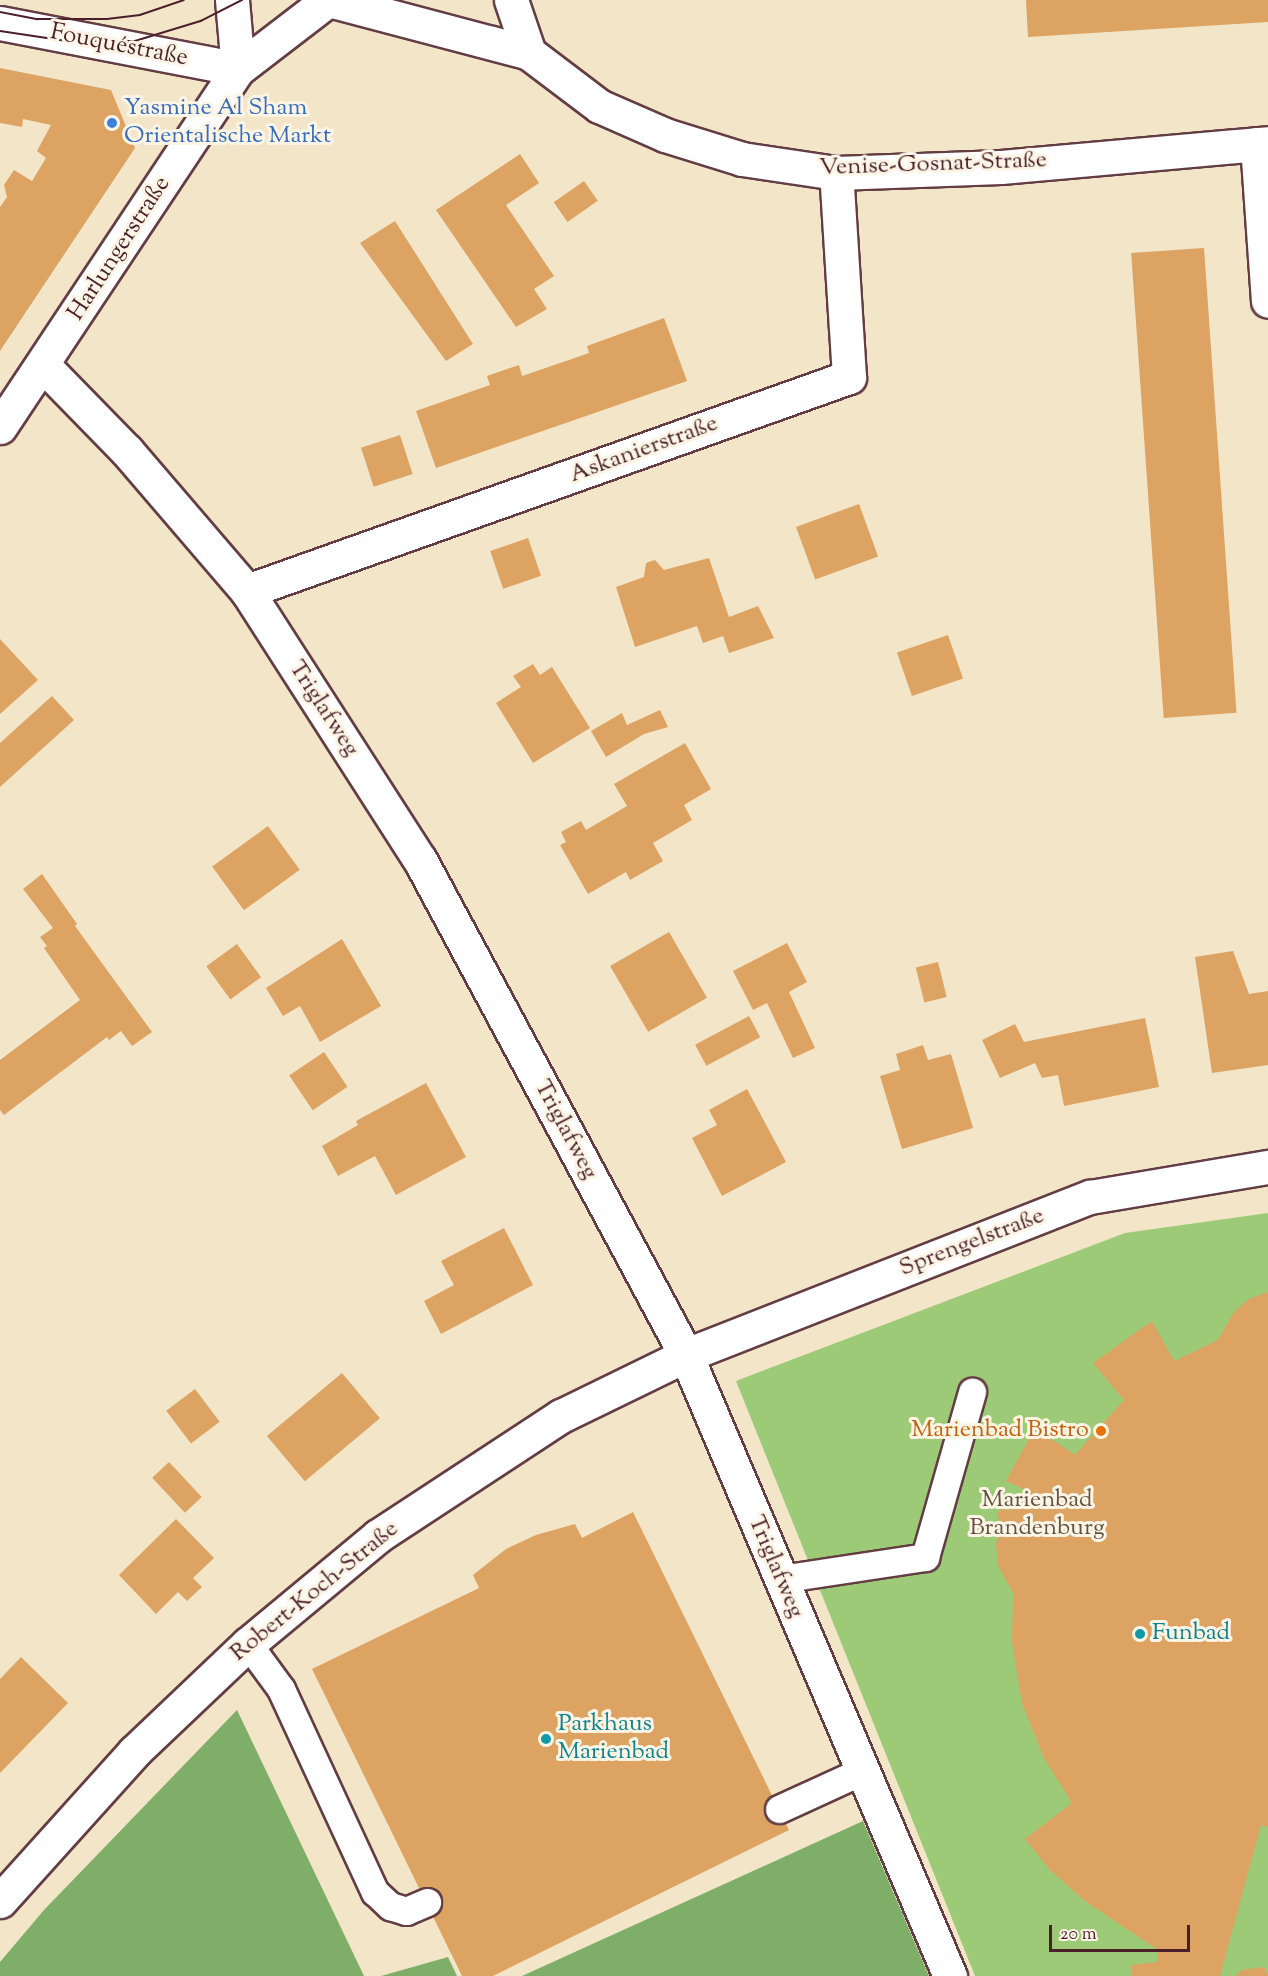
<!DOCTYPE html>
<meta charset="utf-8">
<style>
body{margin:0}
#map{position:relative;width:1268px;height:1976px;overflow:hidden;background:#f3e5c8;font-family:"Sorts Mill Goudy",serif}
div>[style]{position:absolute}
.green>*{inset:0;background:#9dca77}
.forest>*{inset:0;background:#7eae68}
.building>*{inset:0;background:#dda363;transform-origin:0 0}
.roads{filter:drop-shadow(2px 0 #633d43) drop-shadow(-2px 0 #633d43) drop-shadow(0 2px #633d43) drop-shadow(0 -2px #633d43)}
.service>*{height:27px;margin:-13.5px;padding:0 13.5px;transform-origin:13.5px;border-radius:13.5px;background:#fff}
.minor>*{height:33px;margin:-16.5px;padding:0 16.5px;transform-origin:16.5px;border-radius:16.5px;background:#fff}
.tram>*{height:1.5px;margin:-0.75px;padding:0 0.75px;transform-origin:0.75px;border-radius:0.75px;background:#4a1f2b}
.dots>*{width:16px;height:16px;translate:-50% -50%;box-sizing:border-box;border:3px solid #fcf5e5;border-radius:50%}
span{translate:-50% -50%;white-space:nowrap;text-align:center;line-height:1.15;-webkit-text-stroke:6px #fcf5e5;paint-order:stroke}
.street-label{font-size:24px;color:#4a1f2b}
.shop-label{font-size:24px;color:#366cbe}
.left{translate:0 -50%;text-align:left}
.food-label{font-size:24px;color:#c56008}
.right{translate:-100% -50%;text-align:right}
.park-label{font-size:24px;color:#635242}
.culture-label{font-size:24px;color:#0d838f}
.scale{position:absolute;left:1049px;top:1925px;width:141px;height:27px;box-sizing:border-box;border:3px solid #4a1f2b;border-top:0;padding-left:8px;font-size:18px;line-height:21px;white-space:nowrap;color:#4a1f2b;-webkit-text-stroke:4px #fcf5e5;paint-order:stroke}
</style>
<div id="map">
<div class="green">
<i style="clip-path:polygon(1268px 1213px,1268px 1976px,975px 1976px,736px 1381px,1125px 1233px)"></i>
</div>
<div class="forest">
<i style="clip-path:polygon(237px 1710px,364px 1976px,0 1976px,0 1962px,44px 1910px)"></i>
<i style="clip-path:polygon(863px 1821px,929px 1976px,522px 1976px)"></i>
<i style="clip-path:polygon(448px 1957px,457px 1976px,381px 1976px)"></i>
</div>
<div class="building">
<i style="clip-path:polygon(1026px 0,1268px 0,1268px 22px,1028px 37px)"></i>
<i style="clip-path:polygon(0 68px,111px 90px,135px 148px,0 351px,0 207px,7px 197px,4px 185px,14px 170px,32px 181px,46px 158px,37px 151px,51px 125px,23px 119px,22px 127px,0 123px)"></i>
<i style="clip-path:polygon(520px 154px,539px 183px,506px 205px,554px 276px,534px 289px,547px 309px,516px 327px,436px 210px)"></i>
<i style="left:584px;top:181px;width:24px;height:37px;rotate:55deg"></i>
<i style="clip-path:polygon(395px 221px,473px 344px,446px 361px,360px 243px)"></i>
<i style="left:1204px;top:248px;width:466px;height:73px;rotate:86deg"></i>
<i style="clip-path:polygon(664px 318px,687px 381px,436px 468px,416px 411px,490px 385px,487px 376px,519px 365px,522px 376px,534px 372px,589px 353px,587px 346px)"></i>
<i style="left:400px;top:435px;width:41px;height:41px;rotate:72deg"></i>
<i style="left:859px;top:504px;width:56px;height:67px;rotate:70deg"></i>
<i style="left:528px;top:538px;width:40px;height:40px;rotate:71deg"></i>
<i style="clip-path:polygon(709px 558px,729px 617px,758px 606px,774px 638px,729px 653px,723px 636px,703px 643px,697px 626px,635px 647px,616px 587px,644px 577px,646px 563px,655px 560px,664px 570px)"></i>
<i style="left:948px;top:635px;width:46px;height:54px;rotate:71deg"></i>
<i style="clip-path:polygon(0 639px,38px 680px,0 714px)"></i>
<i style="clip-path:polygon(533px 664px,540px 675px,552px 667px,590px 728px,533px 763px,496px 703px,521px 687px,513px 676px)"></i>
<i style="clip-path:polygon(52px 696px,74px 720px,0 787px,0 743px)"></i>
<i style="clip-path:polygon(660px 710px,668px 727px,644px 734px,606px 757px,591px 731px,622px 713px,627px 725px)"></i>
<i style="clip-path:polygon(685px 743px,711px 789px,684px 805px,692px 820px,653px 843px,663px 861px,630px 880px,626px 872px,588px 894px,560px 845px,566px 842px,561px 832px,581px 821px,586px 830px,627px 806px,614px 784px)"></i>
<i style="left:268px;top:826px;width:54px;height:69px;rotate:54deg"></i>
<i style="clip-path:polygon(42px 874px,77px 924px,75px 926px,152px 1032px,132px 1046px,121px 1031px,109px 1040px,107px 1037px,4px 1115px,0 1110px,0 1060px,80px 1000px,44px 948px,47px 946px,40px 937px,53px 928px,23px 889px)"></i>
<i style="left:669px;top:932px;width:76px;height:68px;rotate:60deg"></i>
<i style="clip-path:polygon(342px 939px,381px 1006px,320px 1042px,300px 1006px,283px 1016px,266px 988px)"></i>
<i style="clip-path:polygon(787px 943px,807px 982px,789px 992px,815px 1048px,793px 1058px,767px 1003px,753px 1010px,733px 971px)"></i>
<i style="left:237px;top:944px;width:41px;height:38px;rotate:54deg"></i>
<i style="clip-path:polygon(1233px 951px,1249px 994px,1268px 991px,1268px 1065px,1212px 1073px,1195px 957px)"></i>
<i style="left:938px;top:962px;width:36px;height:23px;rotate:76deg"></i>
<i style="left:749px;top:1016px;width:24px;height:61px;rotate:62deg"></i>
<i style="clip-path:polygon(1145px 1018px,1159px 1087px,1064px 1106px,1058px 1075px,1042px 1078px,1035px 1063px,1000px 1078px,982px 1040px,1015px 1024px,1024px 1042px)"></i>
<i style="clip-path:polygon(923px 1045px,928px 1060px,951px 1054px,973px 1128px,902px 1149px,880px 1076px,900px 1070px,896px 1054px)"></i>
<i style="left:324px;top:1052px;width:42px;height:42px;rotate:56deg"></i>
<i style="clip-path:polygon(426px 1083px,466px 1157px,396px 1195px,375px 1156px,338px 1176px,322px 1146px,358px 1125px,356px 1121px)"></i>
<i style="clip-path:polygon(747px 1089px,786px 1162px,722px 1196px,692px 1138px,717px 1125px,709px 1110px)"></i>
<i style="clip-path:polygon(504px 1228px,533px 1285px,441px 1334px,424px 1301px,454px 1285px,441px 1261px)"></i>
<i style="clip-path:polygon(1268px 1292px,1268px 1827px,1261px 1825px,1220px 1976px,1132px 1976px,1131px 1965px,1157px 1962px,1158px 1950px,1085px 1901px,1050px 1870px,1025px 1839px,1072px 1803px,1044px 1758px,1022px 1703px,1012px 1642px,1013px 1593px,998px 1565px,996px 1545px,1001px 1526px,997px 1514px,1001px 1509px,1010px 1510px,1030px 1492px,1006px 1481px,1035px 1428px,1075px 1455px,1124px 1400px,1093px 1363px,1152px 1321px,1174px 1361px,1218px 1340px,1234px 1312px,1249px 1299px)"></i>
<i style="left:342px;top:1373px;width:59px;height:98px;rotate:50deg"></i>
<i style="left:195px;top:1389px;width:41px;height:36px;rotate:53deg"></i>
<i style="left:169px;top:1462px;width:48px;height:23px;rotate:47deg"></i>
<i style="clip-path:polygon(633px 1512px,789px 1830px,493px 1976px,462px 1976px,312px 1669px,479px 1588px,473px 1575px,506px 1549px,536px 1535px,575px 1524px,582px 1538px)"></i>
<i style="clip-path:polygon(176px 1519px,214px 1558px,193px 1578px,202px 1587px,187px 1601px,178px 1592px,156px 1614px,119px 1575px)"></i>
<i style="clip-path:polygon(21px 1657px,68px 1703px,0 1773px,0 1679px)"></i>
<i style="clip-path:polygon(1264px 1967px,1268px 1976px,1236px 1976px,1242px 1970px)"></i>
</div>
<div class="roads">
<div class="service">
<i style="left:780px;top:1579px;width:147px;rotate:-8.6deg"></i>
<i style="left:925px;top:1557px;width:172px;rotate:-74.1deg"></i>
<i style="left:248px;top:1644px;width:56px;rotate:53.7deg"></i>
<i style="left:281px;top:1689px;width:224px;rotate:65.2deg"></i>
<i style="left:375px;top:1892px;width:21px;rotate:43deg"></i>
<i style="left:390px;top:1906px;width:17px;rotate:17deg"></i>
<i style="left:406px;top:1911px;width:23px;rotate:-23deg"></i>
<i style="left:779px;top:1809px;width:91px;rotate:-24.6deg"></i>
</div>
<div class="minor">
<i style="left:232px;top:0;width:69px;rotate:85deg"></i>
<i style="left:329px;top:0;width:207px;rotate:14.8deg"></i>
<i style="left:529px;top:53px;width:88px;rotate:37.1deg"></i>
<i style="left:599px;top:106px;width:72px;rotate:23.7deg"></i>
<i style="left:665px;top:135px;width:81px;rotate:17.3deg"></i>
<i style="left:742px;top:159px;width:95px;rotate:8.5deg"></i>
<i style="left:836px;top:173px;width:165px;rotate:-2.1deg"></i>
<i style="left:1001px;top:167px;width:268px;rotate:-5.1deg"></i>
<i style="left:511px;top:0;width:56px;rotate:71.2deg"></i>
<i style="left:0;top:23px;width:242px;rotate:10.9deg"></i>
<i style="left:1257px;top:144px;width:157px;rotate:86deg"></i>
<i style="left:43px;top:365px;width:120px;rotate:45.7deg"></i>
<i style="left:127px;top:451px;width:184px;rotate:49.4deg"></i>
<i style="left:247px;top:591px;width:320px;rotate:57.3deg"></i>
<i style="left:420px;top:860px;width:562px;rotate:61.75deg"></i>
<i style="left:686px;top:1355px;width:675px;rotate:66.97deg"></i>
<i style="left:0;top:427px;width:430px;rotate:-56.4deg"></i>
<i style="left:238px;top:69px;width:113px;rotate:-37.5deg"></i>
<i style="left:247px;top:591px;width:639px;rotate:-19.57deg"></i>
<i style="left:849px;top:377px;width:204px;rotate:-93.6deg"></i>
<i style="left:0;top:1901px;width:200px;rotate:-48deg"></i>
<i style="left:134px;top:1752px;width:157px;rotate:-43.5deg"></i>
<i style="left:248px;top:1644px;width:169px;rotate:-39.7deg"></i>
<i style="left:378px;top:1536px;width:219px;rotate:-33.3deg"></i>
<i style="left:561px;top:1416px;width:139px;rotate:-26deg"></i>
<i style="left:686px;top:1355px;width:434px;rotate:-21.4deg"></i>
<i style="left:1090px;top:1197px;width:181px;rotate:-9.6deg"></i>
</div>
</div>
<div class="tram">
<i style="left:0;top:12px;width:38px;rotate:11deg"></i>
<i style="left:37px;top:19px;width:70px"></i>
<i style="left:107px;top:19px;width:33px;rotate:-7deg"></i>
<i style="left:140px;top:15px;width:46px;rotate:-18.8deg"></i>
<i style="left:0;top:31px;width:69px;rotate:8.4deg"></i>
<i style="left:68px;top:41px;width:67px"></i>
<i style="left:135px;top:41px;width:69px;rotate:-16.9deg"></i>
<i style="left:201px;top:21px;width:46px;rotate:-27.1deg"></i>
</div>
<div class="dots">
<i style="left:112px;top:123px;background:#3f7fe0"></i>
<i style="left:1101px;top:1431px;background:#e8710a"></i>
<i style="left:1140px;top:1634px;background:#0f9aa8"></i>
<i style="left:546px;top:1739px;background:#0f9aa8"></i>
</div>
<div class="street-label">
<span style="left:119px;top:46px;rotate:11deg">Fouquéstraße</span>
<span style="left:933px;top:165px;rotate:-2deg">Venise-Gosnat-Straße</span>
<span style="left:120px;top:249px;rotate:-57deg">Harlungerstraße</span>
<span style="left:644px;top:450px;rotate:-20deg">Askanierstraße</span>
<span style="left:323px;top:709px;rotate:57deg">Triglafweg</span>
<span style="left:565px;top:1130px;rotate:62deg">Triglafweg</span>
<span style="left:972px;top:1243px;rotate:-21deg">Sprengelstraße</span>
<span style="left:775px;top:1567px;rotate:67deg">Triglafweg</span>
<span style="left:315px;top:1592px;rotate:-39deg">Robert-Koch-Straße</span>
</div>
<div class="shop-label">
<span class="left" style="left:124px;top:123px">Yasmine Al Sham<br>Orientalische Markt</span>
</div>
<div class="food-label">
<span class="right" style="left:1089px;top:1431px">Marienbad Bistro</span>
</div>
<div class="park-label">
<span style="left:1037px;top:1515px">Marienbad<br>Brandenburg</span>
</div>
<div class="culture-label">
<span class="left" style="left:1152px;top:1634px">Funbad</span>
<span class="left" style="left:558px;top:1739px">Parkhaus<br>Marienbad</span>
</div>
<div class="scale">20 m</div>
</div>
